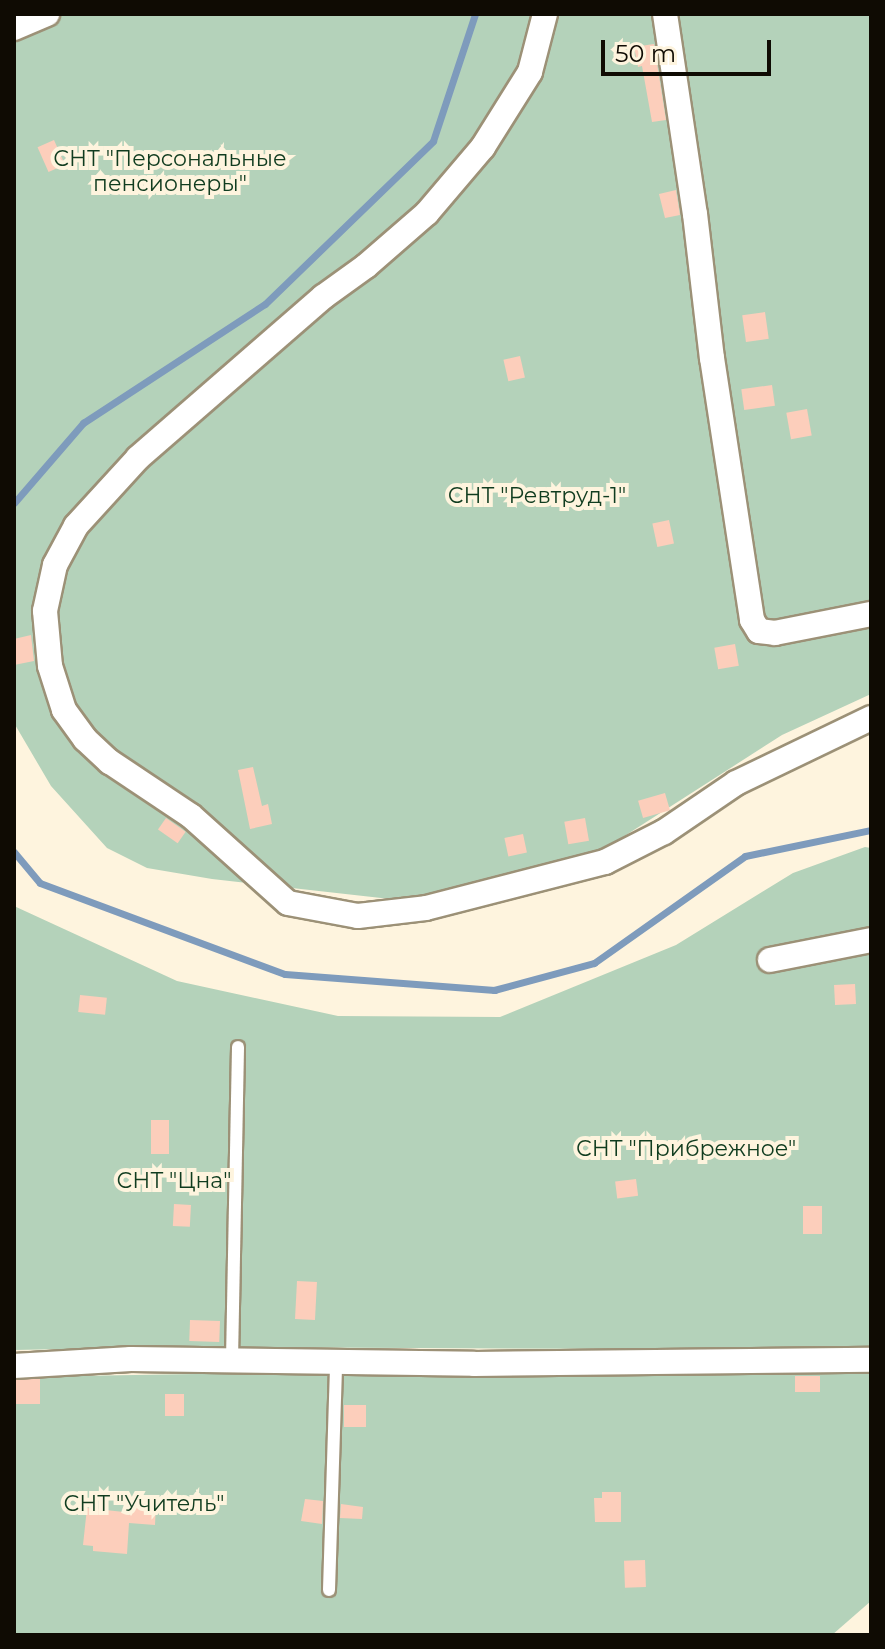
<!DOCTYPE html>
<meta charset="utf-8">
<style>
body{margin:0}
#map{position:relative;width:885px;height:1649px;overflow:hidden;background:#fef4de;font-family:Montserrat,sans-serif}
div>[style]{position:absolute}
.green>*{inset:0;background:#b4d2ba}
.stream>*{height:7px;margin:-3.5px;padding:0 3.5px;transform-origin:3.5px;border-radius:3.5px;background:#7e9bbc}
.building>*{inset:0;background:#fccebb;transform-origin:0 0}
.roads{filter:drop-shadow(2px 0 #9c9177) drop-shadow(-2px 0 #9c9177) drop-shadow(0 2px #9c9177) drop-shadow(0 -2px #9c9177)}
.lane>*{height:12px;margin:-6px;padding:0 6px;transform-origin:6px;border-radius:6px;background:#fff}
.street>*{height:24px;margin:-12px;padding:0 12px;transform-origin:12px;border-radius:12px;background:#fff}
span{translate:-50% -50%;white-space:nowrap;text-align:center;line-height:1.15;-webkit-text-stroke:8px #fef4de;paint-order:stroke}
.park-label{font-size:22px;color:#103c1f}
.frame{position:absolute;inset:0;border:16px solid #0f0b03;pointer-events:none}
.scale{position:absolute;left:601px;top:40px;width:170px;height:36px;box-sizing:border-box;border:4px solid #0f0b03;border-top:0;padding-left:10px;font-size:24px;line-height:28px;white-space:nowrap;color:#0f0b03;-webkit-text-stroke:6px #fef4de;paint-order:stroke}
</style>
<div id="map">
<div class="green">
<i style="clip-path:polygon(14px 14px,871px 14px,871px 694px,782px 735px,598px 853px,500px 884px,399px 900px,212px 879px,147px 868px,107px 848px,51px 786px,14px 723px)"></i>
<i style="clip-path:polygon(865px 847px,871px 848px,871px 1350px,168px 1347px,14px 1350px,14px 906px,177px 981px,338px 1016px,500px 1017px,676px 945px,793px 873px)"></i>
<i style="clip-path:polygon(325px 1372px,871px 1373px,871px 1601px,832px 1635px,14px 1635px,14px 1377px)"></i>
</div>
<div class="stream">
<i style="left:14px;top:503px;width:106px;rotate:-49.2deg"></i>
<i style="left:83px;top:423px;width:217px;rotate:-33.2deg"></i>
<i style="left:265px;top:304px;width:234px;rotate:-44.1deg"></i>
<i style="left:433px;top:141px;width:134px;rotate:-71.7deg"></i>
<i style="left:14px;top:852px;width:40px;rotate:50deg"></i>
<i style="left:40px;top:883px;width:261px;rotate:20.4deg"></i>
<i style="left:285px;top:974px;width:210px;rotate:4.4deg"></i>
<i style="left:494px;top:990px;width:104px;rotate:-15.1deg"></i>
<i style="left:594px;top:963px;width:185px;rotate:-35.3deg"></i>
<i style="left:745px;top:856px;width:129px;rotate:-11.7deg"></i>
</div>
<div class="building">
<i style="clip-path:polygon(654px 44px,666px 120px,652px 122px,642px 66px,638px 67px,634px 47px)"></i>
<i style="left:54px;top:140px;width:27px;height:18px;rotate:66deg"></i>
<i style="clip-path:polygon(676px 190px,680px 215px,665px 218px,659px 194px)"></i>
<i style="left:765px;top:312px;width:27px;height:23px;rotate:82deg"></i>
<i style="left:520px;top:356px;width:22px;height:17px;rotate:77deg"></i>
<i style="left:772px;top:385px;width:21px;height:31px;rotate:82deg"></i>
<i style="left:807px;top:409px;width:27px;height:21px;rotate:80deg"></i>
<i style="left:669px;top:520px;width:24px;height:17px;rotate:78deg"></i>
<i style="clip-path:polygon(31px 635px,34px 661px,14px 665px,14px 639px)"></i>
<i style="left:735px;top:644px;width:22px;height:21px;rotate:80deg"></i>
<i style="clip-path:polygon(253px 767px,262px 806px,268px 804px,272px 824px,250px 829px,238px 770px)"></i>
<i style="left:665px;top:793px;width:18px;height:28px;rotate:74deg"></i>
<i style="left:166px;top:818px;width:24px;height:14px;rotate:35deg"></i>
<i style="left:585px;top:818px;width:23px;height:21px;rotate:80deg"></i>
<i style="left:523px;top:834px;width:19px;height:19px;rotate:78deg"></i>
<i style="left:855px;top:984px;width:20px;height:21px;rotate:87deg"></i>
<i style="left:80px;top:995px;width:27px;height:17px;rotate:6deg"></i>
<i style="left:151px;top:1120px;width:18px;height:34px"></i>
<i style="left:636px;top:1179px;width:17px;height:21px;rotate:83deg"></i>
<i style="left:174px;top:1204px;width:17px;height:22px;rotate:3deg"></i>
<i style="left:803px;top:1206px;width:19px;height:28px"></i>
<i style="left:297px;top:1281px;width:20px;height:38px;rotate:3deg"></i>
<i style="left:190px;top:1320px;width:30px;height:21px;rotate:2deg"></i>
<i style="left:795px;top:1376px;width:25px;height:16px"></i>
<i style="left:40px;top:1379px;width:25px;height:26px;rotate:90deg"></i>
<i style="left:165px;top:1394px;width:19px;height:22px"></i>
<i style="left:344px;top:1405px;width:22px;height:22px"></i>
<i style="clip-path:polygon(602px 1492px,621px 1492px,621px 1522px,595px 1522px,594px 1498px,602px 1498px)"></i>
<i style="clip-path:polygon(305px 1499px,323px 1501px,322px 1524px,301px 1521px)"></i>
<i style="clip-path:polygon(125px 1501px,156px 1503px,155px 1525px,129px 1523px,127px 1554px,93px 1551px,93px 1546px,83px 1545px,87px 1508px,124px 1512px)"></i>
<i style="clip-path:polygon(341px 1504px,363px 1507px,362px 1519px,340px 1518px)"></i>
<i style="left:645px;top:1560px;width:27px;height:21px;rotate:88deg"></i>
</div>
<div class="roads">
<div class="lane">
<i style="left:232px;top:1360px;width:313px;rotate:-88.9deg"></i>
<i style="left:329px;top:1590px;width:228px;rotate:-88.2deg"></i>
</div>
<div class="street">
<i style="left:545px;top:14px;width:60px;rotate:104.5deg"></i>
<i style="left:530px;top:72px;width:89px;rotate:122.1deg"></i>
<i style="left:483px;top:147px;width:87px;rotate:130.3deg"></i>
<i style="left:427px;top:213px;width:81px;rotate:139deg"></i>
<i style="left:366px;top:266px;width:53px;rotate:144.2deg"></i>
<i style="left:323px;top:297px;width:245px;rotate:139deg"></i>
<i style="left:138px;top:458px;width:92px;rotate:132.4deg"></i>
<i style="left:76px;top:526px;width:44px;rotate:118.3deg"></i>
<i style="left:55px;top:565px;width:47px;rotate:102.3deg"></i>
<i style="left:45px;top:611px;width:55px;rotate:84.8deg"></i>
<i style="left:50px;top:666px;width:46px;rotate:72.3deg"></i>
<i style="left:64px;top:710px;width:36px;rotate:54deg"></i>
<i style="left:85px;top:739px;width:34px;rotate:43deg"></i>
<i style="left:110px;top:762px;width:97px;rotate:33.7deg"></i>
<i style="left:191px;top:816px;width:130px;rotate:41.9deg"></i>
<i style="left:288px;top:903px;width:71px;rotate:10.5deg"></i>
<i style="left:358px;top:916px;width:68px;rotate:-6.7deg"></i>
<i style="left:426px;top:908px;width:185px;rotate:-14.4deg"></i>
<i style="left:605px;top:862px;width:66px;rotate:-27deg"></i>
<i style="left:664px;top:832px;width:87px;rotate:-34.2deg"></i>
<i style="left:736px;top:783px;width:150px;rotate:-25.7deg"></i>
<i style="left:665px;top:14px;width:202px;rotate:81.5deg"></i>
<i style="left:695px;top:214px;width:145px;rotate:83.3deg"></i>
<i style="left:712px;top:358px;width:265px;rotate:81.3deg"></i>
<i style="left:752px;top:620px;width:13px;rotate:58deg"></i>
<i style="left:759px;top:631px;width:16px;rotate:7deg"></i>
<i style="left:775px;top:633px;width:98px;rotate:-11.2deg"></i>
<i style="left:14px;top:28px;width:36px;rotate:-23deg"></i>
<i style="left:770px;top:960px;width:103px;rotate:-11.2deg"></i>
<i style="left:14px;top:1366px;width:117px;rotate:-3.4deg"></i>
<i style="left:131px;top:1359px;width:343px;rotate:0.8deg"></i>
<i style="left:474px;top:1364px;width:397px;rotate:-0.6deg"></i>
</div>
</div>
<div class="park-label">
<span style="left:170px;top:171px">СНТ "Персональные<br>пенсионеры"</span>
<span style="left:537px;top:496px">СНТ "Ревтруд-1"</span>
<span style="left:686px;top:1149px">СНТ "Прибрежное"</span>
<span style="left:174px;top:1181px">СНТ "Цна"</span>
<span style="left:144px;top:1504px">СНТ "Учитель"</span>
</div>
<div class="frame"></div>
<div class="scale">50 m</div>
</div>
